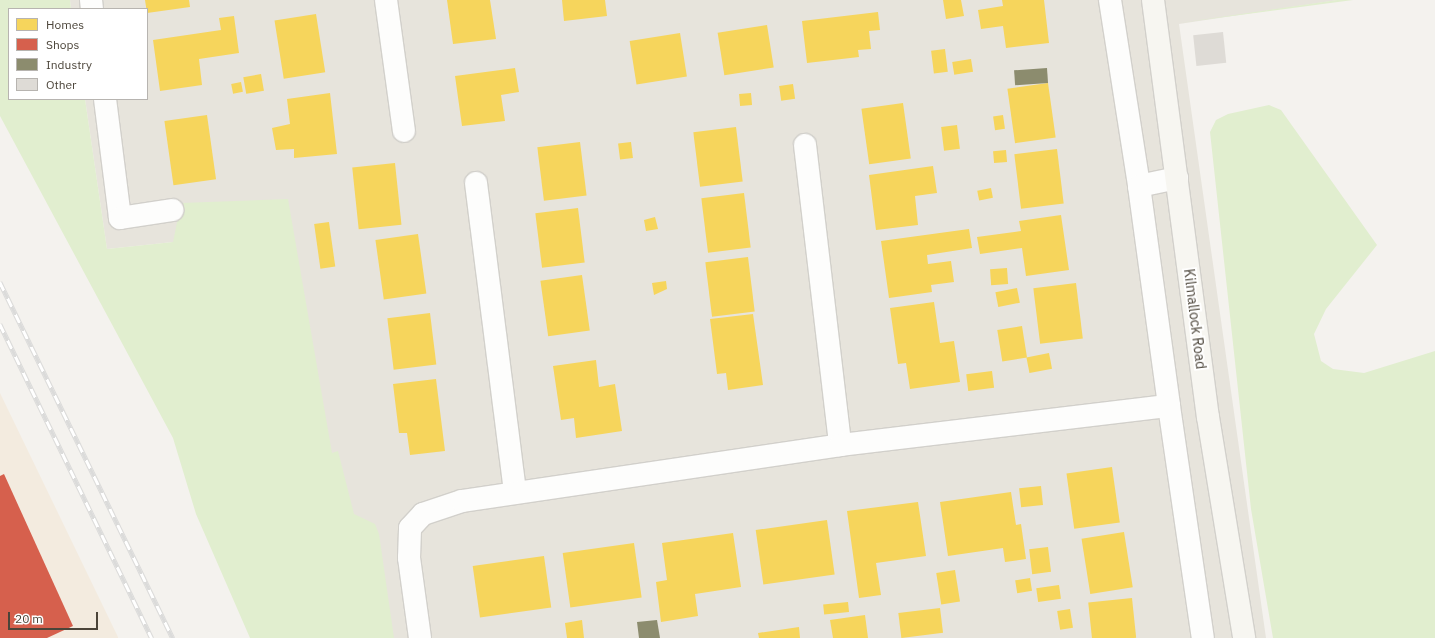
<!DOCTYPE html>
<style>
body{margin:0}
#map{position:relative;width:1435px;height:638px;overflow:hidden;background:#f4f2ee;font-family:"IBM Plex Sans",sans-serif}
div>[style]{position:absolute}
.residential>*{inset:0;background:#e7e4dc}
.commercial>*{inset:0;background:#f3ebdf}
.green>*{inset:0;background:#e1eecf}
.homes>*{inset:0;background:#f6d55c;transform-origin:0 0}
.shops>*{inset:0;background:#d6604d}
.industry>*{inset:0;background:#8c8c6e;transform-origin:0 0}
.building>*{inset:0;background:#dedbd6;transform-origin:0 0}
.roads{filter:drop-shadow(1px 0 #d2d0cb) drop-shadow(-1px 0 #d2d0cb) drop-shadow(0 1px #d2d0cb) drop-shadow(0 -1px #d2d0cb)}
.minor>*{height:22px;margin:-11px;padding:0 11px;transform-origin:11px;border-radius:11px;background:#fdfdfc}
.secondary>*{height:22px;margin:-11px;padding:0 11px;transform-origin:11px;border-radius:11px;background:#f7f6f1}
.rail>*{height:4.5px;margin-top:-2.25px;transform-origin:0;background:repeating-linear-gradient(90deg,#fff 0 9px,#dbdbda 0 18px);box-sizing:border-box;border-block:1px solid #dbdbda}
span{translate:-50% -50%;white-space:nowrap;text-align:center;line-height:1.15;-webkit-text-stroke:4px #fff;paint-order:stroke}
.street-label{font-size:14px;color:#4b4439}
.legend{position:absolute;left:8px;top:8px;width:140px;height:92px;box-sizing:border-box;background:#fff;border:1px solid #b7b4b0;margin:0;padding:5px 7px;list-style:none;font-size:12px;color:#4b4439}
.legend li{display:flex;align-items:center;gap:8px;height:20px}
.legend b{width:20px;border:1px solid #b7b4b0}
.scale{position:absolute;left:8px;top:612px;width:90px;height:18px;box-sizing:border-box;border:2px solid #4b4439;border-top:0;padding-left:5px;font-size:12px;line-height:14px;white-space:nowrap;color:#4b4439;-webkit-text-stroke:3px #fff;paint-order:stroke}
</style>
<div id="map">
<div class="residential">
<i style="clip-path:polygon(70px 0,1338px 0,1179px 24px,1266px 638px,337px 638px,173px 242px,107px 249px,85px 99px,147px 99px,147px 9px,71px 9px)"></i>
</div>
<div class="commercial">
<i style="clip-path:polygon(0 393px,118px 637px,118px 638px,0 638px)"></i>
</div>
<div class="green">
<i style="clip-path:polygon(0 0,70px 0,71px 9px,9px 9px,9px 99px,85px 99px,107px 249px,173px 242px,181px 203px,288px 199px,332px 453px,338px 451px,354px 514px,375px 524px,379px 534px,394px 638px,250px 638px,196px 514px,173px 438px,0 116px)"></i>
<i style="clip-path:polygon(1337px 0,1353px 0,1179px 23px)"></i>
<i style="clip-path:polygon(1269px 105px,1281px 110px,1377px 245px,1326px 309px,1314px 334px,1321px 361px,1333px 369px,1364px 373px,1435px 351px,1435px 638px,1273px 638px,1251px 509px,1210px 132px,1216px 120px,1228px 114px)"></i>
</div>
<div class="homes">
<i style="clip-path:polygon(145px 0,189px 0,190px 7px,147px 13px)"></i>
<i style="clip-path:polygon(447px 0,490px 0,496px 39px,453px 44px)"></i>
<i style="clip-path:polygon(562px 0,605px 0,607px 16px,564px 21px)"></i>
<i style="clip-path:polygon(943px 0,961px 0,964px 16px,946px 19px)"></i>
<i style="clip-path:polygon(1002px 0,1044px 0,1049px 43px,1006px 48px,1003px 26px,981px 29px,978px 10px,1003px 6px)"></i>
<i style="clip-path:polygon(878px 12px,880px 30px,869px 31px,871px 49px,858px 50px,859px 57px,807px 63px,802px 21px)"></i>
<i style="left:316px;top:14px;width:59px;height:42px;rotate:81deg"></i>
<i style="clip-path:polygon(234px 16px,239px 53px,199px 59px,202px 85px,160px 91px,153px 40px,221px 30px,219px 18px)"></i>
<i style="left:767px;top:25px;width:43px;height:50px;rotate:81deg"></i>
<i style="left:680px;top:33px;width:44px;height:51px;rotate:81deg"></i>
<i style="left:945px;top:49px;width:23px;height:14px;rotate:83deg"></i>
<i style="left:971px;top:59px;width:13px;height:19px;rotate:81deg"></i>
<i style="clip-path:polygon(515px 68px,519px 92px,501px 95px,505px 121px,462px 126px,455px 76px)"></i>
<i style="left:261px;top:74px;width:17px;height:18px;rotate:80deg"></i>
<i style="left:241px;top:82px;width:10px;height:10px;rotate:79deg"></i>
<i style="left:1048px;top:83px;width:55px;height:41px;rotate:82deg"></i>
<i style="left:793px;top:84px;width:15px;height:14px;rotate:82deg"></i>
<i style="clip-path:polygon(330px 93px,337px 154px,294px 158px,294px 149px,276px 150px,272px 128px,290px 124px,287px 99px)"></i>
<i style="left:751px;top:93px;width:12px;height:12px;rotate:85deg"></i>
<i style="left:903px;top:103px;width:56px;height:42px;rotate:82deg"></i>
<i style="left:207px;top:115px;width:65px;height:43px;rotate:82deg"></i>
<i style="left:1003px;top:115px;width:14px;height:10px;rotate:82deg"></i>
<i style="left:957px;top:125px;width:24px;height:16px;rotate:83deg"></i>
<i style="left:736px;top:127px;width:55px;height:43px;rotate:83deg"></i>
<i style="left:580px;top:142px;width:54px;height:43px;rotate:83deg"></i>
<i style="left:631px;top:142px;width:16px;height:13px;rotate:83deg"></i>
<i style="left:1057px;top:149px;width:55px;height:43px;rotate:83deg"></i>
<i style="left:1006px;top:150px;width:12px;height:13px;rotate:85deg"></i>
<i style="left:395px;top:163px;width:62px;height:43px;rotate:84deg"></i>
<i style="clip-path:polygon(933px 166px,937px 193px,915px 196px,918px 225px,876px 230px,869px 175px)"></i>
<i style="left:991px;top:188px;width:10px;height:14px;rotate:79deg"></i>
<i style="left:744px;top:193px;width:55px;height:43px;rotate:83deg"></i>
<i style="left:578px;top:208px;width:55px;height:43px;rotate:83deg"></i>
<i style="clip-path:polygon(1061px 215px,1069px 270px,1026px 276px,1022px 248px,980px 254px,977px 237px,1021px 231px,1019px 221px)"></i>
<i style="clip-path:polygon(655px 217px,658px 229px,646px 231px,644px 220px)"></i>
<i style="left:329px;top:222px;width:45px;height:15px;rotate:82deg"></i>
<i style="clip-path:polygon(969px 229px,972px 248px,927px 255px,928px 264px,951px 261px,954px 282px,931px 285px,932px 292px,889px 298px,881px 241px)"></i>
<i style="left:418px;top:234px;width:60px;height:43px;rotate:82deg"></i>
<i style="left:748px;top:257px;width:55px;height:43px;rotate:83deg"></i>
<i style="left:1007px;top:268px;width:16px;height:17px;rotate:86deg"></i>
<i style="left:582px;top:275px;width:56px;height:42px;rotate:82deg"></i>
<i style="clip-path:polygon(666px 281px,667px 289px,654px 295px,652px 283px)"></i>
<i style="left:1076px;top:283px;width:56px;height:43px;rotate:83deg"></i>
<i style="left:1017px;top:288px;width:15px;height:22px;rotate:79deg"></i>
<i style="clip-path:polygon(934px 302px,940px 343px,954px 341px,960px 382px,910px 389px,906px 363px,898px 364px,890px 308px)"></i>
<i style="left:430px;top:313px;width:52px;height:43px;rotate:83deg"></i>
<i style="clip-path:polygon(753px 314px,763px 385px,728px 390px,726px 373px,717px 374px,710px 319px)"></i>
<i style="left:1022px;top:326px;width:32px;height:25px;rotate:81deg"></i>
<i style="left:1049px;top:353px;width:16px;height:23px;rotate:79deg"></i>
<i style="clip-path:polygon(596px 360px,599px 387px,615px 384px,622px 431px,576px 438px,574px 418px,561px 420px,553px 366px)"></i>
<i style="left:992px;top:371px;width:17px;height:26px;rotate:83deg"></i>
<i style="clip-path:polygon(436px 379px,445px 451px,410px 455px,407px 433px,399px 433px,393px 384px)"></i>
<i style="left:1112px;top:467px;width:56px;height:46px;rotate:82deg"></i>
<i style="left:1041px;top:486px;width:19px;height:22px;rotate:84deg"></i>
<i style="clip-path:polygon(1011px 492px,1016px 525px,1021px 524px,1026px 559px,1005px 562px,1003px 548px,948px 556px,940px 502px)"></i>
<i style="clip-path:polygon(918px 502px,926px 556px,876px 563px,881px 595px,859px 598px,847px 511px)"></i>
<i style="left:827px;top:520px;width:55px;height:72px;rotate:82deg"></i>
<i style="left:1124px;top:532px;width:56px;height:43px;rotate:81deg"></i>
<i style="clip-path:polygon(733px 533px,741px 587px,695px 594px,698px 616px,661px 622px,656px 582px,667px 580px,662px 543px)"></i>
<i style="left:634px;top:543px;width:55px;height:72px;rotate:82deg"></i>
<i style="left:1048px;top:547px;width:25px;height:19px;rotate:83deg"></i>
<i style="left:544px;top:556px;width:52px;height:72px;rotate:82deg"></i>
<i style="left:955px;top:570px;width:32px;height:19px;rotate:81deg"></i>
<i style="left:1030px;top:578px;width:13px;height:15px;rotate:81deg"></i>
<i style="left:1059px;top:585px;width:14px;height:23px;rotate:82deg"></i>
<i style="left:1132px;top:598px;width:40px;height:44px;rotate:84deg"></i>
<i style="left:848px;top:602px;width:10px;height:25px;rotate:84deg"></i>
<i style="left:940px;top:608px;width:25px;height:42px;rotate:83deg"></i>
<i style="left:1070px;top:609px;width:19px;height:13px;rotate:81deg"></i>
<i style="clip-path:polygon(865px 615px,868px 638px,833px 638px,830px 620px)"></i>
<i style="clip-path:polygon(582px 620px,584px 638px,567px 638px,565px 623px)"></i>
<i style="clip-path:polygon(799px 627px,800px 638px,759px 638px,758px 633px)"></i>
</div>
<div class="shops">
<i style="clip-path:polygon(4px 474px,73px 626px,47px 638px,0 638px,0 476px)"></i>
</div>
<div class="industry">
<i style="left:1047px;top:68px;width:15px;height:33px;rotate:86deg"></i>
<i style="clip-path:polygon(657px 620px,660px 638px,639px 638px,637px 622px)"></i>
</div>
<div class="building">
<i style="left:1223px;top:32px;width:31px;height:30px;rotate:84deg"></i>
</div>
<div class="roads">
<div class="minor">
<i style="left:91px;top:0;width:9px;rotate:84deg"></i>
<i style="left:386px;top:0;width:132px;rotate:82.2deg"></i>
<i style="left:1110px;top:0;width:188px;rotate:81.1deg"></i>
<i style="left:1139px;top:186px;width:222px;rotate:82.2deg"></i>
<i style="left:105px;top:99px;width:120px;rotate:82.8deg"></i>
<i style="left:120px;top:218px;width:53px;rotate:-8.7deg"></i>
<i style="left:805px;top:145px;width:302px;rotate:83.3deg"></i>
<i style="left:476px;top:183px;width:312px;rotate:82.8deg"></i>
<i style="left:1139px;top:186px;width:39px;rotate:-12deg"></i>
<i style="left:420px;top:638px;width:81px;rotate:-97.8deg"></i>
<i style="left:409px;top:558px;width:30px;rotate:-88deg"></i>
<i style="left:410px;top:528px;width:19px;rotate:-47deg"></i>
<i style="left:423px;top:514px;width:41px;rotate:-18.4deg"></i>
<i style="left:462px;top:501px;width:382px;rotate:-8.4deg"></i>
<i style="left:840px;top:445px;width:331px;rotate:-6.8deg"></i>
<i style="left:1169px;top:406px;width:234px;rotate:81.7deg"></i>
</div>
<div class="secondary">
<i style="left:1153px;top:0;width:421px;rotate:82.5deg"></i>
<i style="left:1208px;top:417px;width:224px;rotate:80.7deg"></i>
</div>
</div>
<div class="rail">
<i style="left:0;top:282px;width:396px;rotate:64.1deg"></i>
<i style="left:0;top:324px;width:349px;rotate:64.2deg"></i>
</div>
<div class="street-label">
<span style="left:1195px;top:319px;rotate:83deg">Kilmallock Road</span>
</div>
<ul class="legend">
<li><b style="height:11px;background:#f6d55c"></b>Homes</li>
<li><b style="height:11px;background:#d6604d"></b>Shops</li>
<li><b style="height:11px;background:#8c8c6e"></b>Industry</li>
<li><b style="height:11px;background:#dedbd6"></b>Other</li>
</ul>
<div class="scale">20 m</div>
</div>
